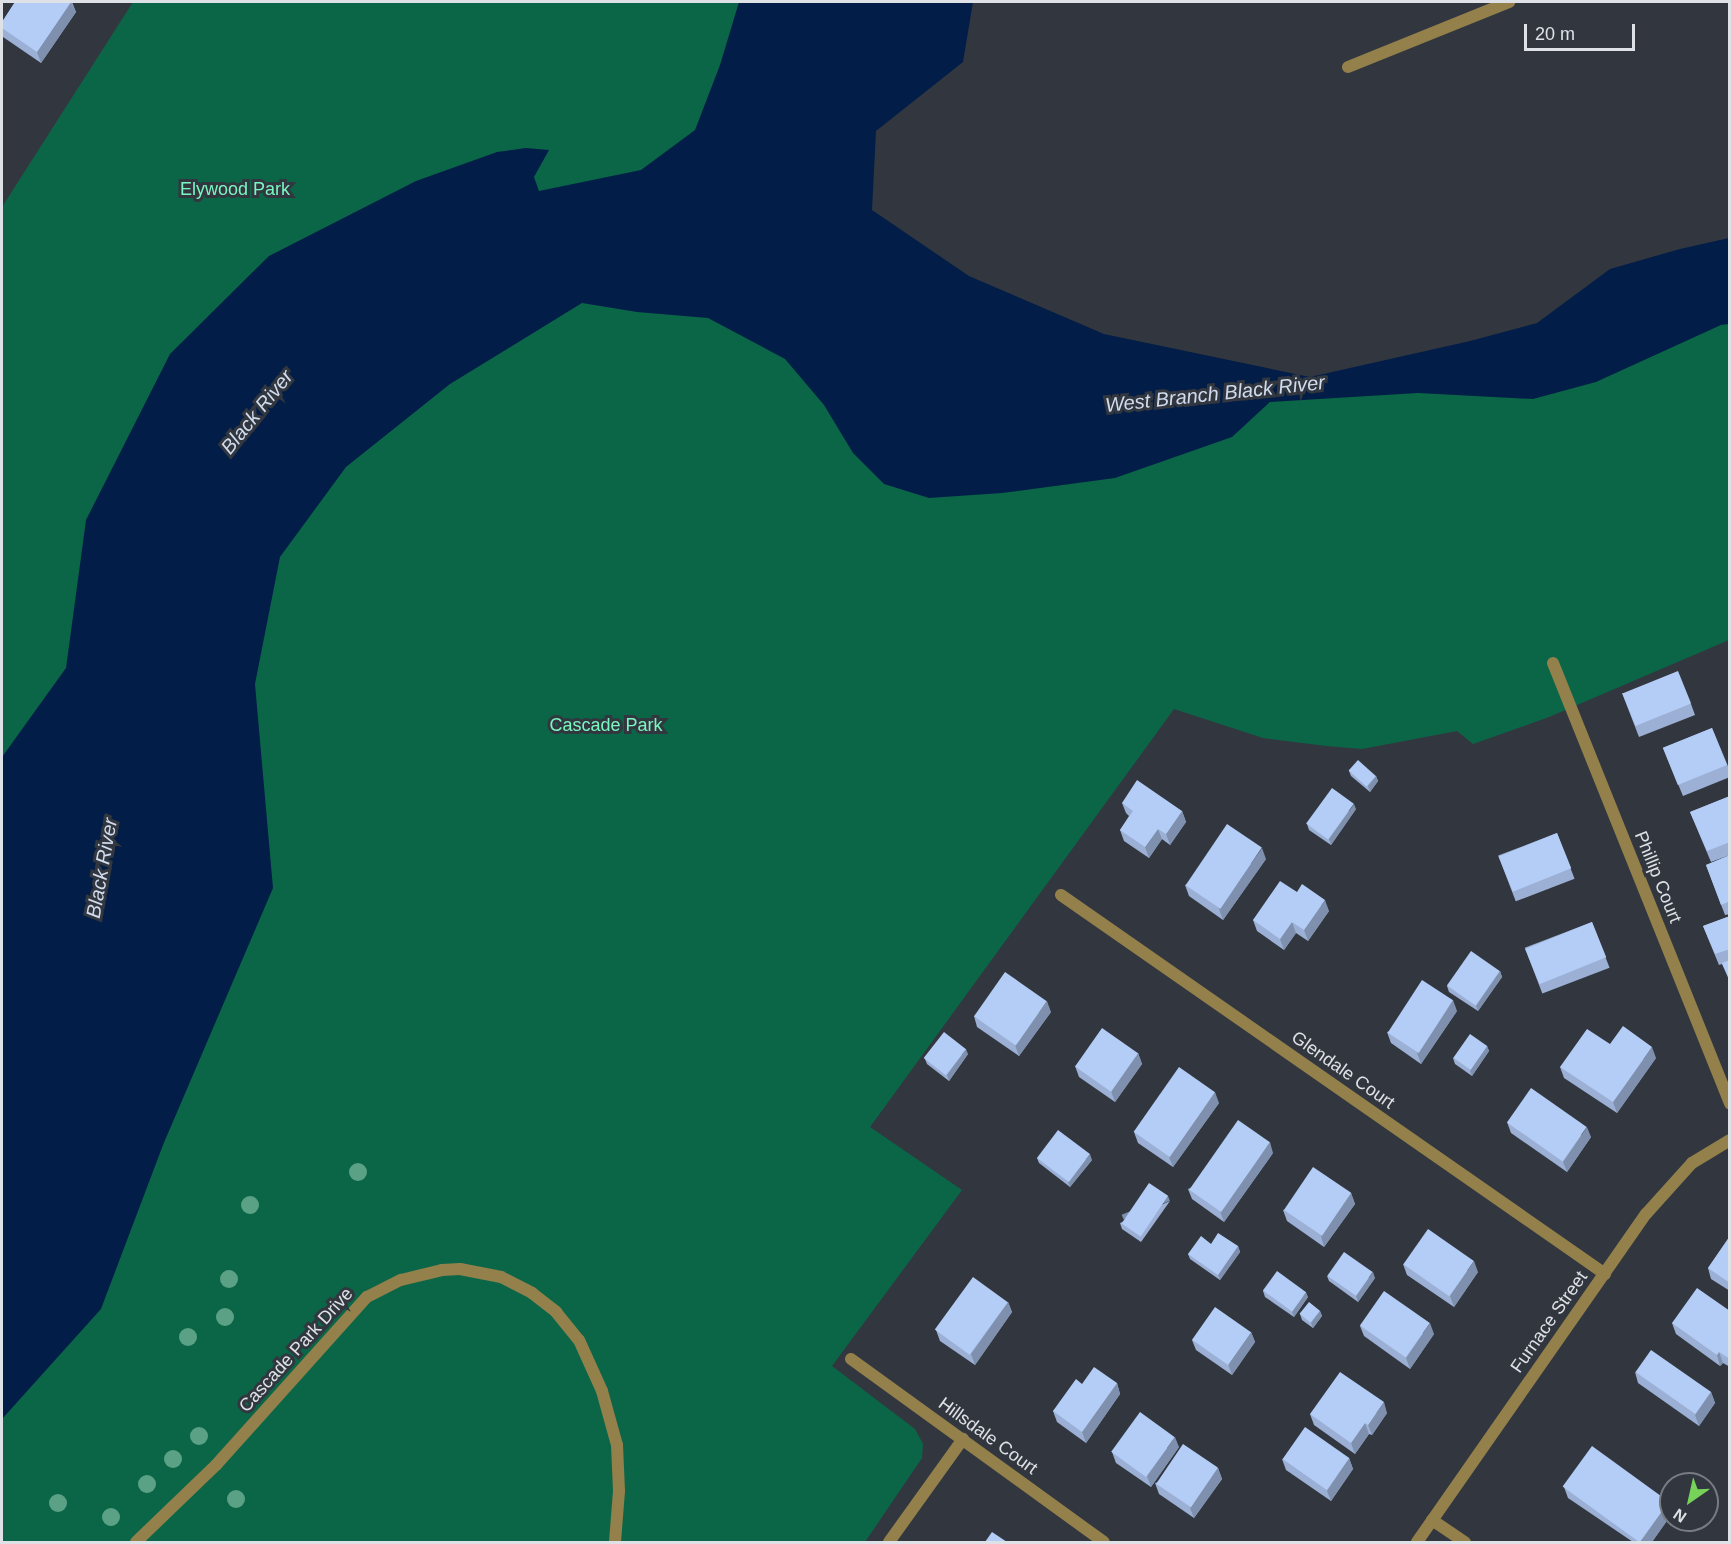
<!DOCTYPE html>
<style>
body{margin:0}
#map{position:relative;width:1731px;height:1544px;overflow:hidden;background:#32373f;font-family:Helvetica,sans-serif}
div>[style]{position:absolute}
.green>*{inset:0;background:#0b6647}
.water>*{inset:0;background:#021e48}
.minor>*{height:12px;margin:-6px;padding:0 6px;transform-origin:6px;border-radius:6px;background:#93804b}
.trees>*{width:18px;height:18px;margin:-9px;border-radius:50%;background:#5aa186}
.wall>*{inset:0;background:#9bb0d4;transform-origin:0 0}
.shaded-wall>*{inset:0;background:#7e90ad;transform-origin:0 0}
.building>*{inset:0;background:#b4cdf7;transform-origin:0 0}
span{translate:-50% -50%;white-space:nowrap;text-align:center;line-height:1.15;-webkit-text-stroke:6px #32373f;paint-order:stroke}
.park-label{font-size:18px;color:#7af7c1}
.street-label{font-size:18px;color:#dee2e7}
.water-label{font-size:20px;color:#d0dcee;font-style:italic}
.frame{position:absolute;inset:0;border:3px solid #dee2e7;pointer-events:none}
.north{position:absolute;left:1659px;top:1472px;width:60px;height:60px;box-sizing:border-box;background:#32373f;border:2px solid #777b82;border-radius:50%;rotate:214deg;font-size:16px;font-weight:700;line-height:24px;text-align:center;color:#dee2e7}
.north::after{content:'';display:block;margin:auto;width:21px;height:27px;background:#77d25a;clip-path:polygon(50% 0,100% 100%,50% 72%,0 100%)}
.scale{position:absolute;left:1524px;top:24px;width:111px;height:27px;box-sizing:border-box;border:3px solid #dee2e7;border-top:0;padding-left:8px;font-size:18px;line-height:21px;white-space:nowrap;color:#dee2e7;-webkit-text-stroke:4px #32373f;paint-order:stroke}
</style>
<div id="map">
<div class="green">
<i style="clip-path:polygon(133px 2px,839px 2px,745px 223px,1096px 407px,1530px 360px,1729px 287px,1729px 640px,1549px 717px,1473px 744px,1457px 731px,1362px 749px,1326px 746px,1263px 738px,1174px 709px,870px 1127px,962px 1190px,832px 1366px,915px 1429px,923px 1444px,922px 1458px,865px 1542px,2px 1542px,2px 207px)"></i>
</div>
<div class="water">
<i style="clip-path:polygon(739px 2px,973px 2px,963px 62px,876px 131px,872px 210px,969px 276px,1104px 334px,1310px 377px,1470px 341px,1537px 323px,1610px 269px,1680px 249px,1729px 238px,1729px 324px,1721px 325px,1596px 382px,1533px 399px,1418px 393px,1270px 402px,1232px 437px,1115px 478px,1002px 493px,929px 498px,884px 484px,853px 453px,824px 405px,785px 359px,708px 318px,637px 312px,582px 303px,450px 384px,346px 467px,280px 557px,255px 684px,273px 888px,163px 1145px,101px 1309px,2px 1419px,2px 757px,66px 668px,86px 520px,170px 354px,269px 256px,416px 181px,497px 152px,526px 148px,549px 150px,534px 177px,539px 191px,641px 170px,695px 130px,720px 65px)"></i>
</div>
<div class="minor">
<i style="left:1348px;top:67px;width:174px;rotate:-22deg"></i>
<i style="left:1553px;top:663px;width:475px;rotate:68.1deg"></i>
<i style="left:1061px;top:895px;width:663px;rotate:34.86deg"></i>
<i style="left:851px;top:1359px;width:312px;rotate:35.9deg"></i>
<i style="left:1432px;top:1520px;width:40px;rotate:34deg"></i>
<i style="left:136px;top:1542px;width:111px;rotate:-43.9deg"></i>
<i style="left:216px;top:1465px;width:226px;rotate:-48.1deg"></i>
<i style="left:367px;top:1297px;width:38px;rotate:-27deg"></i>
<i style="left:401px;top:1280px;width:42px;rotate:-13.7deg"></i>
<i style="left:442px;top:1270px;width:18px;rotate:-3deg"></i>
<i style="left:460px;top:1269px;width:42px;rotate:11deg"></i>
<i style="left:501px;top:1277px;width:35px;rotate:27deg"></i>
<i style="left:532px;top:1293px;width:31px;rotate:38deg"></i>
<i style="left:556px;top:1312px;width:36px;rotate:51deg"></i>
<i style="left:579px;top:1340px;width:56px;rotate:65.7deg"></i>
<i style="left:602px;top:1391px;width:56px;rotate:74.5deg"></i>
<i style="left:617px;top:1445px;width:46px;rotate:87.5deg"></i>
<i style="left:619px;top:1491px;width:51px;rotate:94.5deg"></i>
<i style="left:889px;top:1542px;width:127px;rotate:-54.3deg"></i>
<i style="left:1417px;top:1542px;width:400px;rotate:-55.1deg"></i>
<i style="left:1646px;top:1214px;width:69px;rotate:-48deg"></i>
<i style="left:1692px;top:1163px;width:44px;rotate:-31.2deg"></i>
</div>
<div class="trees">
<i style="left:358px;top:1172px"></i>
<i style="left:250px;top:1205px"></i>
<i style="left:229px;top:1279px"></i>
<i style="left:225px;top:1317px"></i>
<i style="left:188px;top:1337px"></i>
<i style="left:199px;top:1436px"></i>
<i style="left:173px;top:1459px"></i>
<i style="left:147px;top:1484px"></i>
<i style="left:236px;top:1499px"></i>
<i style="left:58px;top:1503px"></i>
<i style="left:111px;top:1517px"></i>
</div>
<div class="wall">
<i style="clip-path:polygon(15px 2px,72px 2px,76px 12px,41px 63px,3px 37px,2px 34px,2px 22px)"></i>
<i style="clip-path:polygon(1622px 693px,1691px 704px,1695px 715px,1639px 737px)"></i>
<i style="clip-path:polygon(1712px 728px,1730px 771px,1730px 777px,1683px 796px,1663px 748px)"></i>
<i style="clip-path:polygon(1349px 771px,1376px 776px,1378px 781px,1370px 792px,1351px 776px)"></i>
<i style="clip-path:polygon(1730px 796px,1730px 855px,1711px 862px,1690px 812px)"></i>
<i style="clip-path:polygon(1122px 803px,1182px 811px,1186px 822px,1170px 845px,1162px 839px,1149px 858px,1124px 841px,1120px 830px,1129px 816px,1126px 813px)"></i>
<i style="clip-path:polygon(1356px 809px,1331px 845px,1309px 830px,1307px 824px)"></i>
<i style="left:1557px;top:833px;width:49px;height:63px;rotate:69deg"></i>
<i style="clip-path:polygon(1730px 855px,1730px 914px,1725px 915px,1706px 865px)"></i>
<i style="clip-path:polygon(1266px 859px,1223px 920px,1189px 896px,1185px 885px)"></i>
<i style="clip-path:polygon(1297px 892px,1329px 911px,1308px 941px,1296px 933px,1284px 950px,1257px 931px,1253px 920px)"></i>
<i style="clip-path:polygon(1730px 916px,1730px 982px,1722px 964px,1719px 965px,1703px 926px)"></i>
<i style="left:1592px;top:922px;width:49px;height:72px;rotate:69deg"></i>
<i style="clip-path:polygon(1500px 971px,1502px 977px,1478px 1011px,1449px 992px,1447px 986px)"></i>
<i style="clip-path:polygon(1457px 1011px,1421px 1064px,1391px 1043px,1387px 1032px)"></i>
<i style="clip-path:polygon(1051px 1012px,1019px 1056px,977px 1027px,974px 1016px)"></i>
<i style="clip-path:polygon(1487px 1046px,1489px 1051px,1472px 1076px,1455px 1064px,1453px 1058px)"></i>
<i style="clip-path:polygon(1138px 1053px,1142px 1064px,1115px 1102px,1079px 1077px,1075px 1066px)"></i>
<i style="clip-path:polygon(968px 1054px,949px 1081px,927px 1064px,925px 1059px)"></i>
<i style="clip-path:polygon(1656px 1058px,1617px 1113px,1564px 1078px,1560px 1067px)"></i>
<i style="clip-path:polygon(1219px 1103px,1173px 1167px,1138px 1143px,1134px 1132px)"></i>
<i style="clip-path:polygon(1507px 1122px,1591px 1137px,1567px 1172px,1511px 1133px)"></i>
<i style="clip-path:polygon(1273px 1153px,1224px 1222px,1192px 1199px,1188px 1189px)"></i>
<i style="clip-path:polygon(1037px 1158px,1092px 1160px,1070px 1187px,1039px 1163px)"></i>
<i style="clip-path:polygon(1351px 1193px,1355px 1204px,1324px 1247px,1287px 1221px,1283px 1210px)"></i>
<i style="clip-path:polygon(1170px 1201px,1141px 1242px,1122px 1229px,1120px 1223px)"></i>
<i style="clip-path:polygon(1730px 1236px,1730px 1291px,1711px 1279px,1708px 1268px)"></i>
<i style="clip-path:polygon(1211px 1244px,1238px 1246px,1240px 1252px,1220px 1280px,1190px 1259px,1188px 1254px)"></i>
<i style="clip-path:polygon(1403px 1264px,1478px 1272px,1454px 1307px,1407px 1275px)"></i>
<i style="clip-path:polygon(1327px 1276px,1375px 1278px,1358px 1302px,1329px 1281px)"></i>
<i style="clip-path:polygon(1263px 1291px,1308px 1297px,1294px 1317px,1265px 1297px)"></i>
<i style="clip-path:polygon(1008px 1302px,1012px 1312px,975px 1365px,940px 1341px,936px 1330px)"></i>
<i style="clip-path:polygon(1320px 1311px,1322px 1316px,1313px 1328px,1302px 1320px,1300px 1314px)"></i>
<i style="clip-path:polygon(1730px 1311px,1730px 1367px,1723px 1363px,1720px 1366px,1676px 1334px,1672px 1323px)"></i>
<i style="clip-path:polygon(1360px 1326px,1434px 1334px,1410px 1369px,1364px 1336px)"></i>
<i style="clip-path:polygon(1251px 1332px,1255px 1342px,1232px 1375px,1196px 1350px,1192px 1340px)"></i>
<i style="clip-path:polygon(1635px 1372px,1711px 1392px,1715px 1403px,1699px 1426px,1638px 1383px)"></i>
<i style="clip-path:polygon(1117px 1383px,1120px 1394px,1086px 1443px,1057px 1422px,1053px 1411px,1082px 1384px)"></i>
<i style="clip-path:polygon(1387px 1413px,1372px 1435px,1369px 1434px,1355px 1454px,1314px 1425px,1310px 1414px)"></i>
<i style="clip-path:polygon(1179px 1447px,1151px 1487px,1116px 1463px,1112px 1452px)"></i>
<i style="clip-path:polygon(1349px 1458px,1353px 1469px,1331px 1501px,1286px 1470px,1282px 1459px)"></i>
<i style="clip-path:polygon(1218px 1468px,1222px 1479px,1194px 1518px,1159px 1494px,1155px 1483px)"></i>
<i style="clip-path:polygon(1564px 1487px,1669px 1501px,1671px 1505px,1671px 1515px,1652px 1542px,1633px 1542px,1568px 1498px)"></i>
</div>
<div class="shaded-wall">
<i style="clip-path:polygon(71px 2px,76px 12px,41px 63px,37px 52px)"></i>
<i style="clip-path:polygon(1376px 776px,1378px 781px,1370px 792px,1368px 786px)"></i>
<i style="clip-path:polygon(1354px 804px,1356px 809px,1331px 845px,1329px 839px)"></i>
<i style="clip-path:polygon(1182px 811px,1186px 822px,1170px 845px,1166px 834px)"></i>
<i style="clip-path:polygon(1158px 829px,1162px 839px,1149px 858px,1145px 847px)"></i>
<i style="clip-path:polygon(1262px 848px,1266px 859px,1223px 920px,1219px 909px)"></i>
<i style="clip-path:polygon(1325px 900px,1329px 911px,1308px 941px,1304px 930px)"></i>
<i style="clip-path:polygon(1292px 922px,1296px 933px,1284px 950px,1280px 939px)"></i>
<i style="clip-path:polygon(1500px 971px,1502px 977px,1478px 1011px,1476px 1006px)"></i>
<i style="clip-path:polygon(1453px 1000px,1457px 1011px,1421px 1064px,1417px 1053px)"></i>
<i style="clip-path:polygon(1047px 1001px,1051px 1012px,1019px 1056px,1015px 1045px)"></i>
<i style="clip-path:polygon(1487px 1046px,1489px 1051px,1472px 1076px,1470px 1071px)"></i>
<i style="clip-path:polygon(1652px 1047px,1656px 1058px,1617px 1113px,1613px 1102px)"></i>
<i style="clip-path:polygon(966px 1049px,968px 1054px,949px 1081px,947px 1075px)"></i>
<i style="clip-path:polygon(1138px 1053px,1142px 1064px,1115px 1102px,1111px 1091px)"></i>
<i style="clip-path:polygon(1215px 1092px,1219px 1103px,1173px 1167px,1169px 1157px)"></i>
<i style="clip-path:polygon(1587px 1127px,1591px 1137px,1567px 1172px,1563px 1162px)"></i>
<i style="clip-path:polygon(1270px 1142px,1273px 1153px,1224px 1222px,1220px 1211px)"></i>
<i style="clip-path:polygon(1090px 1154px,1092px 1160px,1070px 1187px,1068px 1182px)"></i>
<i style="clip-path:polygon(1351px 1193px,1355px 1204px,1324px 1247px,1321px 1236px)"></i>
<i style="left:1168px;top:1196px;width:5px;height:50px;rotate:68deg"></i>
<i style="clip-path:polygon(1238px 1246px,1240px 1252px,1220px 1280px,1218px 1275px)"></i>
<i style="clip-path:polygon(1474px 1261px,1478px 1272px,1454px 1307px,1450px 1296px)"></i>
<i style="clip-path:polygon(1373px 1272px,1375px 1278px,1358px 1302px,1356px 1296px)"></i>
<i style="clip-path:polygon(1306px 1292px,1308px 1297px,1294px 1317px,1292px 1312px)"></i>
<i style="clip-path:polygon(1008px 1302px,1012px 1312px,975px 1365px,971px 1354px)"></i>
<i style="clip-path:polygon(1320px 1311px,1322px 1316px,1313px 1328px,1311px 1323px)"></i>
<i style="clip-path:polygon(1430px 1323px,1434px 1334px,1410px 1369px,1406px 1358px)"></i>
<i style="clip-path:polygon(1251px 1332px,1255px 1342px,1232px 1375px,1228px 1364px)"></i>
<i style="clip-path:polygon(1719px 1352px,1723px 1363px,1720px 1366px,1717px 1355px)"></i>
<i style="clip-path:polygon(1117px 1383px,1120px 1394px,1086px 1443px,1082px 1432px)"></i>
<i style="clip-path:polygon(1711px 1392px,1715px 1403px,1699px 1426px,1695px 1415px)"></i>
<i style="clip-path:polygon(1384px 1402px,1387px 1413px,1372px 1435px,1368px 1425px)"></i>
<i style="clip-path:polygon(1365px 1423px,1369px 1434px,1355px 1454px,1351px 1443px)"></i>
<i style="clip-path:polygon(1175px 1437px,1179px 1447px,1151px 1487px,1147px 1476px)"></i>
<i style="clip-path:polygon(1349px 1458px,1353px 1469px,1331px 1501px,1327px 1491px)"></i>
<i style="clip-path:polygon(1218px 1468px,1222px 1479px,1194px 1518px,1190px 1508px)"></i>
<i style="clip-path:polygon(1669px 1501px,1671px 1505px,1671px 1515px,1652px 1542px,1642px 1542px,1641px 1541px)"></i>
</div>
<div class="building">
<i style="clip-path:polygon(15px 2px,71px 2px,37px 52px,2px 28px,2px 22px)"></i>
<i style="left:1678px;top:671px;width:35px;height:60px;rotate:68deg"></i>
<i style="left:1712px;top:728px;width:40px;height:53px;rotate:68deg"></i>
<i style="left:1358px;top:760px;width:24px;height:14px;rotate:42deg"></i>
<i style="clip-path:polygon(1137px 780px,1182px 811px,1166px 834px,1158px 829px,1145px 847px,1120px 830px,1133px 811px,1122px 803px)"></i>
<i style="left:1332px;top:788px;width:27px;height:44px;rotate:36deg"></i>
<i style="clip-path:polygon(1730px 796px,1730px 842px,1707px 851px,1690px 812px)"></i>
<i style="left:1227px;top:824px;width:42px;height:74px;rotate:34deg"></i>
<i style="left:1557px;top:833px;width:38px;height:63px;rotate:68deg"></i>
<i style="clip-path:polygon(1730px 855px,1730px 901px,1721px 905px,1706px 865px)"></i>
<i style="clip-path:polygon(1280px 881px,1297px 892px,1302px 884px,1325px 900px,1304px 930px,1292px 922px,1280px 939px,1253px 920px)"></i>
<i style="clip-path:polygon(1730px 916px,1730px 949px,1715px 954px,1703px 926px)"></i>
<i style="left:1592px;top:922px;width:38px;height:72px;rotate:68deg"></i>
<i style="left:1471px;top:951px;width:35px;height:42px;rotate:35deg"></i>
<i style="clip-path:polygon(1730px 960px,1730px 981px,1722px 963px)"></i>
<i style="left:1005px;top:972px;width:51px;height:54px;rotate:35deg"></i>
<i style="left:1422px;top:980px;width:37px;height:63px;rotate:33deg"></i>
<i style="clip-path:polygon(1623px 1026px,1652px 1047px,1613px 1102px,1560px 1067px,1587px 1029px,1610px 1044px)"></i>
<i style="left:1102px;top:1028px;width:44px;height:47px;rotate:35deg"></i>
<i style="left:944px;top:1032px;width:28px;height:33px;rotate:38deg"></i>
<i style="left:1470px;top:1034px;width:21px;height:29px;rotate:35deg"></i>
<i style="left:1179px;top:1067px;width:44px;height:79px;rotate:35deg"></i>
<i style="left:1531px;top:1088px;width:68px;height:42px;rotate:35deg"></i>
<i style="left:1238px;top:1120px;width:39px;height:85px;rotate:35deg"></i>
<i style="left:1058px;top:1130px;width:40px;height:35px;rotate:37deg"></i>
<i style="left:1313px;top:1167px;width:46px;height:52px;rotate:34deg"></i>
<i style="left:1149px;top:1183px;width:23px;height:49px;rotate:34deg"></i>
<i style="left:1428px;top:1229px;width:56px;height:43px;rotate:35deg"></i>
<i style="clip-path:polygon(1218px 1233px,1238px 1246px,1218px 1275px,1188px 1254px,1201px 1236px,1211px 1244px)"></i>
<i style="clip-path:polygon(1730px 1236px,1730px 1283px,1708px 1268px)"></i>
<i style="left:1344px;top:1252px;width:35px;height:29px;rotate:35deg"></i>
<i style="left:1277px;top:1271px;width:36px;height:24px;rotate:36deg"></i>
<i style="left:973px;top:1277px;width:43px;height:65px;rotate:36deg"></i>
<i style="clip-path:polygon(1697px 1288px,1730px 1311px,1730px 1359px,1719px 1352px,1717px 1355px,1672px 1323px)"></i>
<i style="left:1384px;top:1291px;width:56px;height:42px;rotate:35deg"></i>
<i style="left:1309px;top:1302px;width:14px;height:15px;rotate:39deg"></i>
<i style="left:1215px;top:1307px;width:44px;height:40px;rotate:35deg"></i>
<i style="left:1651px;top:1350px;width:73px;height:27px;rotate:35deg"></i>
<i style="clip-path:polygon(1094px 1367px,1117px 1383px,1082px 1432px,1053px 1411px,1076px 1379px,1082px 1384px)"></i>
<i style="clip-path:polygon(1340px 1372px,1384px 1402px,1368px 1425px,1365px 1423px,1351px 1443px,1310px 1414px)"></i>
<i style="left:1140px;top:1412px;width:43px;height:49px;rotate:36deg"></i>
<i style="left:1305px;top:1427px;width:54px;height:39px;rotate:35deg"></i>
<i style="left:1183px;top:1444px;width:42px;height:48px;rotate:34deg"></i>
<i style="left:1592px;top:1446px;width:95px;height:50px;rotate:36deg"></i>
<i style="clip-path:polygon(992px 1532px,1007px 1542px,985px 1542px)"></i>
</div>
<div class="park-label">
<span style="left:235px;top:189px">Elywood Park</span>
<span style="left:606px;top:725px">Cascade Park</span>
</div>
<div class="street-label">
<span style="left:1658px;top:877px;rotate:68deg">Phillip Court</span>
<span style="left:1343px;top:1070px;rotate:35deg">Glendale Court</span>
<span style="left:1549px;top:1322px;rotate:-55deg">Furnace Street</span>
<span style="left:296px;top:1350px;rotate:-48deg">Cascade Park Drive</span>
<span style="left:988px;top:1436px;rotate:36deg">Hillsdale Court</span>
</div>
<div class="water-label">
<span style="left:1215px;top:394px;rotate:-6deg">West Branch Black River</span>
<span style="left:257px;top:412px;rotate:-51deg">Black River</span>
<span style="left:102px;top:868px;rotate:-80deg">Black River</span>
</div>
<div class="frame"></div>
<div class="north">N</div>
<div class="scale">20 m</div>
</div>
